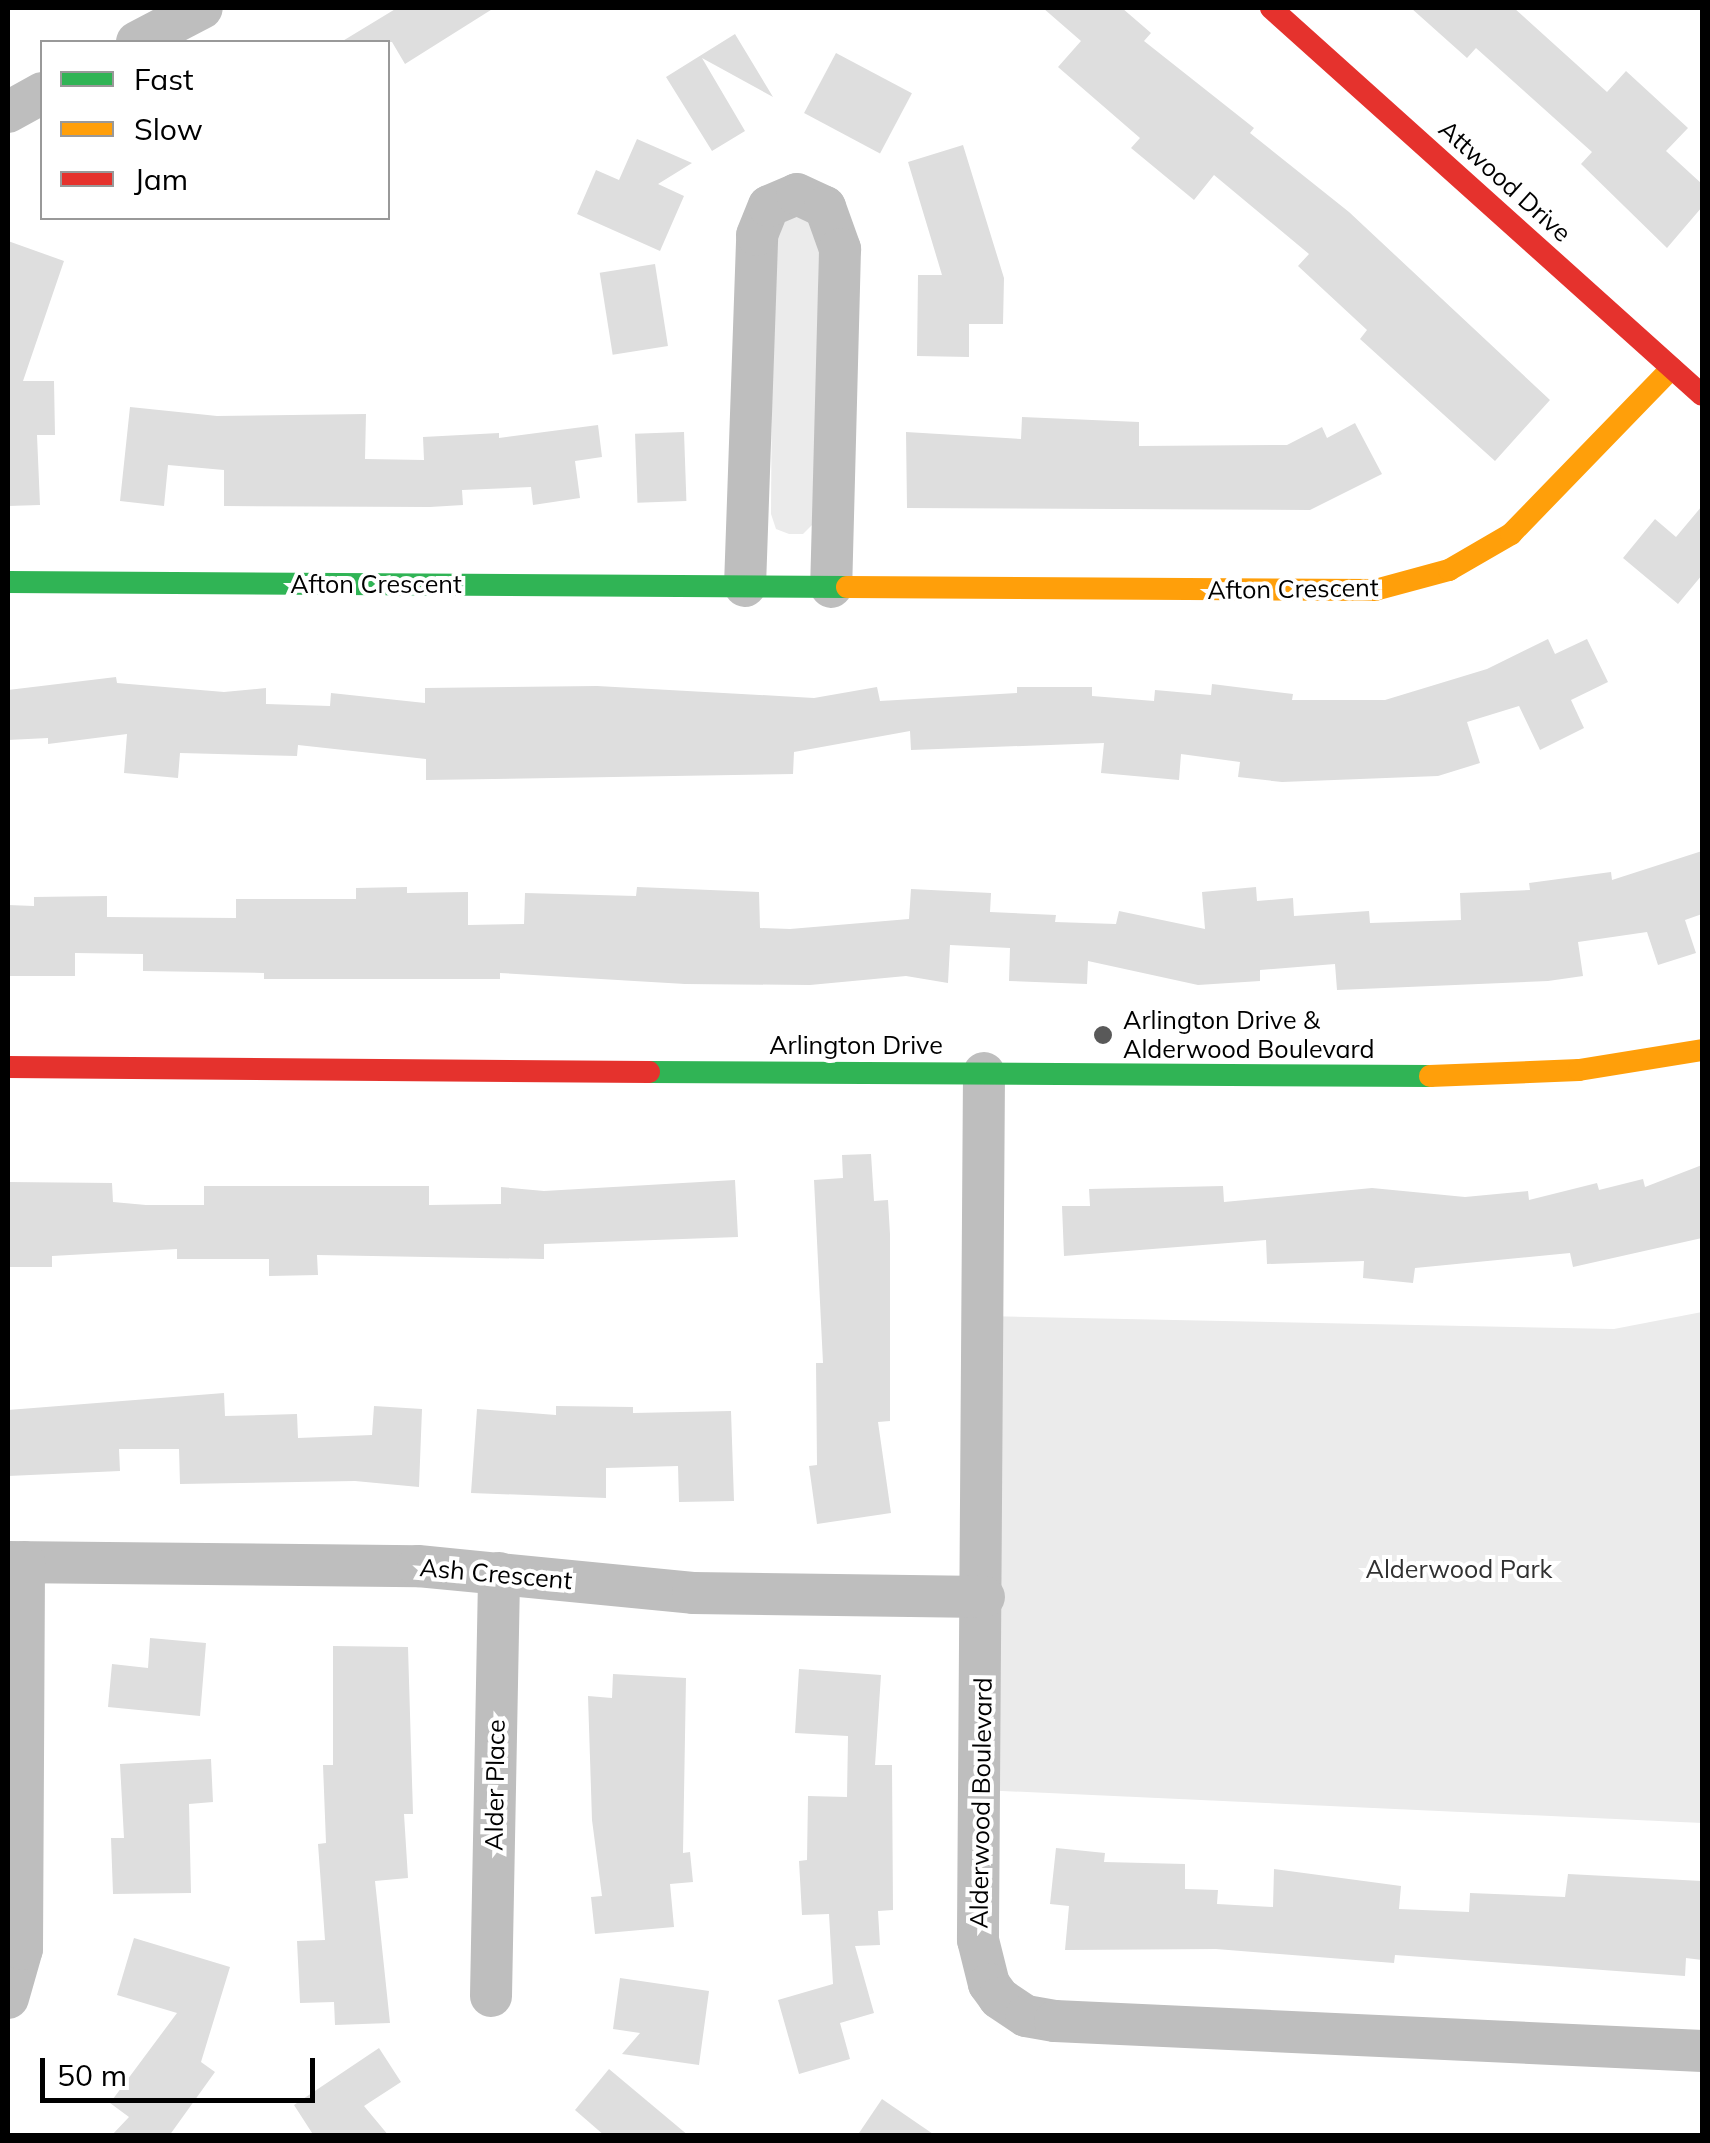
<!DOCTYPE html>
<style>
body{margin:0}
#map{position:relative;width:1710px;height:2143px;overflow:hidden;background:#fff;font-family:Mulish,sans-serif}
div>[style]{position:absolute}
.green>*{inset:0;background:#ebebeb}
.building>*{inset:0;background:#dedede;transform-origin:0 0}
.street>*{height:42px;margin:-21px;padding:0 21px;transform-origin:21px;border-radius:21px;background:#bebebe}
.fast>*{height:22px;margin:-11px;padding:0 11px;transform-origin:11px;border-radius:11px;background:#30b455}
.slow>*{height:22px;margin:-11px;padding:0 11px;transform-origin:11px;border-radius:11px;background:#ff9f0a}
.jam>*{height:22px;margin:-11px;padding:0 11px;transform-origin:11px;border-radius:11px;background:#e5322d}
.dots>*{width:28px;height:28px;translate:-50% -50%;box-sizing:border-box;border:5px solid #fff;border-radius:50%}
span{translate:-50% -50%;white-space:nowrap;text-align:center;line-height:1.15;-webkit-text-stroke:8px #fff;paint-order:stroke}
.street-label{font-size:25px;color:#000}
.poi-label{font-size:25px;color:#000}
.left{translate:0 -50%;text-align:left}
.park-label{font-size:25px;color:#313131}
.frame{position:absolute;inset:0;border:10px solid #000;pointer-events:none}
.legend{position:absolute;left:40px;top:40px;width:350px;height:180px;box-sizing:border-box;background:#fff;border:2px solid #999;margin:0;padding:12px 18px;list-style:none;font-size:30px;color:#000}
.legend li{display:flex;align-items:center;gap:20px;height:50px}
.legend b{width:50px;border:2px solid #999}
.scale{position:absolute;left:40px;top:2058px;width:275px;height:45px;box-sizing:border-box;border:5px solid #000;border-top:0;padding-left:12px;font-size:30px;line-height:35px;white-space:nowrap;color:#000;-webkit-text-stroke:8px #fff;paint-order:stroke}
</style>
<div id="map">
<div class="green">
<i style="clip-path:polygon(796px 213px,809px 219px,819px 245px,815px 522px,803px 534px,789px 534px,776px 529px,771px 514px,773px 232px)"></i>
<i style="clip-path:polygon(1702px 1312px,1702px 1823px,981px 1790px,985px 1316px,1614px 1329px)"></i>
</div>
<div class="building">
<i style="clip-path:polygon(397px 8px,494px 8px,405px 64px,392px 42px,341px 42px)"></i>
<i style="clip-path:polygon(1043px 8px,1122px 8px,1151px 33px,1144px 41px,1254px 128px,1250px 133px,1349px 212px,1550px 400px,1495px 461px,1360px 339px,1367px 330px,1298px 266px,1309px 254px,1214px 175px,1194px 200px,1131px 148px,1140px 138px,1058px 67px,1081px 41px)"></i>
<i style="clip-path:polygon(1411px 8px,1514px 8px,1607px 92px,1626px 71px,1688px 128px,1666px 151px,1702px 184px,1702px 207px,1667px 248px,1581px 164px,1592px 152px,1476px 48px,1467px 58px)"></i>
<i style="clip-path:polygon(735px 34px,773px 97px,702px 58px,745px 131px,712px 151px,666px 77px)"></i>
<i style="left:836px;top:53px;width:86px;height:68px;rotate:28deg"></i>
<i style="clip-path:polygon(637px 139px,692px 163px,658px 184px,684px 196px,660px 251px,577px 214px,596px 170px,619px 180px)"></i>
<i style="clip-path:polygon(963px 145px,1004px 278px,1003px 324px,969px 324px,969px 357px,917px 356px,918px 275px,942px 275px,908px 162px)"></i>
<i style="clip-path:polygon(8px 241px,64px 261px,23px 381px,54px 381px,55px 435px,37px 435px,40px 505px,8px 506px)"></i>
<i style="left:655px;top:264px;width:83px;height:56px;rotate:81deg"></i>
<i style="clip-path:polygon(130px 407px,217px 416px,366px 414px,365px 459px,424px 460px,423px 437px,499px 433px,499px 438px,598px 425px,602px 457px,575px 461px,580px 498px,533px 505px,531px 487px,462px 490px,463px 505px,430px 507px,224px 506px,224px 470px,168px 465px,164px 506px,120px 501px)"></i>
<i style="clip-path:polygon(1022px 417px,1139px 422px,1139px 446px,1287px 445px,1322px 427px,1327px 438px,1355px 423px,1382px 474px,1310px 510px,907px 508px,906px 432px,1021px 439px)"></i>
<i style="left:684px;top:432px;width:69px;height:49px;rotate:88deg"></i>
<i style="clip-path:polygon(1702px 506px,1702px 575px,1678px 604px,1623px 558px,1655px 519px,1676px 537px)"></i>
<i style="clip-path:polygon(1548px 639px,1555px 654px,1587px 639px,1608px 682px,1571px 700px,1584px 728px,1540px 750px,1519px 706px,1467px 722px,1480px 763px,1438px 776px,1282px 782px,1238px 777px,1240px 762px,1181px 754px,1179px 780px,1101px 773px,1104px 743px,911px 750px,910px 731px,794px 752px,793px 774px,426px 780px,426px 759px,298px 745px,297px 756px,180px 753px,178px 778px,124px 773px,127px 734px,48px 744px,48px 738px,8px 740px,8px 690px,116px 677px,117px 683px,224px 692px,266px 688px,266px 704px,330px 706px,331px 693px,425px 703px,425px 688px,597px 686px,814px 698px,877px 687px,880px 701px,1017px 693px,1017px 687px,1092px 687px,1092px 696px,1154px 701px,1155px 690px,1211px 695px,1212px 684px,1293px 694px,1292px 700px,1385px 700px,1487px 669px)"></i>
<i style="clip-path:polygon(1702px 851px,1702px 914px,1685px 920px,1696px 953px,1658px 965px,1647px 932px,1578px 942px,1583px 976px,1548px 981px,1337px 990px,1335px 964px,1260px 970px,1260px 981px,1198px 985px,1088px 961px,1087px 984px,1009px 981px,1010px 948px,950px 945px,948px 983px,906px 976px,810px 985px,685px 984px,500px 973px,500px 979px,264px 979px,264px 973px,143px 971px,143px 954px,75px 953px,75px 976px,8px 976px,8px 905px,34px 906px,34px 897px,107px 896px,107px 917px,236px 918px,236px 899px,356px 899px,356px 888px,407px 887px,407px 893px,468px 892px,468px 925px,524px 924px,525px 893px,636px 896px,637px 887px,759px 892px,760px 928px,790px 929px,909px 919px,911px 889px,991px 893px,990px 912px,1056px 915px,1055px 922px,1116px 924px,1119px 911px,1205px 929px,1202px 892px,1256px 887px,1257px 901px,1293px 898px,1294px 916px,1369px 911px,1370px 923px,1461px 920px,1460px 893px,1530px 890px,1529px 883px,1611px 872px,1612px 880px)"></i>
<i style="clip-path:polygon(871px 1154px,874px 1201px,888px 1200px,890px 1234px,890px 1421px,878px 1422px,891px 1513px,817px 1524px,809px 1466px,817px 1465px,816px 1363px,823px 1363px,814px 1180px,843px 1178px,842px 1155px)"></i>
<i style="clip-path:polygon(1702px 1165px,1702px 1238px,1573px 1267px,1570px 1253px,1415px 1268px,1413px 1283px,1363px 1278px,1364px 1261px,1267px 1264px,1266px 1240px,1064px 1256px,1062px 1206px,1090px 1206px,1089px 1189px,1223px 1186px,1224px 1202px,1372px 1188px,1465px 1197px,1528px 1191px,1529px 1200px,1597px 1183px,1599px 1190px,1643px 1179px,1645px 1187px)"></i>
<i style="clip-path:polygon(735px 1180px,738px 1237px,544px 1244px,544px 1259px,317px 1255px,318px 1275px,269px 1276px,269px 1259px,177px 1259px,177px 1249px,52px 1256px,52px 1267px,8px 1267px,8px 1182px,112px 1183px,113px 1202px,146px 1205px,204px 1205px,204px 1186px,429px 1186px,429px 1205px,501px 1204px,501px 1187px,544px 1191px)"></i>
<i style="clip-path:polygon(224px 1393px,225px 1416px,297px 1414px,298px 1438px,372px 1435px,374px 1406px,422px 1409px,419px 1487px,355px 1481px,180px 1484px,179px 1449px,119px 1449px,120px 1471px,8px 1476px,8px 1410px)"></i>
<i style="clip-path:polygon(556px 1406px,633px 1407px,633px 1413px,731px 1411px,734px 1501px,679px 1502px,678px 1466px,606px 1468px,606px 1498px,471px 1493px,477px 1409px,556px 1415px)"></i>
<i style="clip-path:polygon(150px 1638px,206px 1643px,200px 1716px,108px 1707px,112px 1664px,148px 1668px)"></i>
<i style="clip-path:polygon(333px 1646px,408px 1647px,413px 1814px,404px 1814px,408px 1878px,375px 1881px,390px 2023px,335px 2025px,334px 2002px,300px 2003px,297px 1941px,325px 1940px,318px 1844px,326px 1843px,323px 1765px,333px 1765px)"></i>
<i style="clip-path:polygon(799px 1669px,881px 1675px,875px 1765px,892px 1765px,893px 1910px,878px 1911px,880px 1945px,855px 1946px,874px 2013px,840px 2023px,850px 2059px,799px 2074px,778px 2000px,833px 1984px,829px 1914px,802px 1915px,799px 1861px,807px 1860px,808px 1796px,847px 1797px,848px 1736px,795px 1733px)"></i>
<i style="clip-path:polygon(613px 1674px,686px 1678px,683px 1853px,690px 1852px,693px 1882px,670px 1884px,674px 1927px,595px 1934px,591px 1897px,602px 1896px,592px 1820px,588px 1696px,612px 1698px)"></i>
<i style="clip-path:polygon(211px 1759px,213px 1802px,189px 1804px,191px 1893px,113px 1894px,111px 1838px,124px 1838px,120px 1764px)"></i>
<i style="clip-path:polygon(1056px 1848px,1105px 1853px,1104px 1862px,1185px 1864px,1185px 1889px,1218px 1890px,1217px 1904px,1273px 1907px,1274px 1869px,1401px 1886px,1399px 1909px,1469px 1912px,1470px 1893px,1565px 1897px,1568px 1874px,1702px 1881px,1702px 1960px,1686px 1958px,1685px 1976px,1395px 1955px,1394px 1963px,1216px 1949px,1065px 1950px,1069px 1906px,1050px 1904px)"></i>
<i style="clip-path:polygon(134px 1938px,230px 1967px,201px 2062px,215px 2072px,169px 2136px,111px 2136px,129px 2117px,110px 2103px,177px 2013px,117px 1995px)"></i>
<i style="clip-path:polygon(620px 1978px,709px 1991px,699px 2065px,622px 2054px,640px 2033px,613px 2029px)"></i>
<i style="clip-path:polygon(379px 2048px,401px 2082px,364px 2106px,389px 2136px,314px 2136px,294px 2105px)"></i>
<i style="clip-path:polygon(609px 2069px,689px 2136px,605px 2136px,575px 2110px)"></i>
<i style="clip-path:polygon(882px 2099px,936px 2136px,857px 2136px)"></i>
</div>
<div class="street">
<i style="left:137px;top:42px;width:73px;rotate:-27.6deg"></i>
<i style="left:8px;top:112px;width:39px;rotate:-29deg"></i>
<i style="left:745px;top:586px;width:351px;rotate:-88deg"></i>
<i style="left:757px;top:235px;width:31px;rotate:-68deg"></i>
<i style="left:769px;top:206px;width:30px;rotate:-23deg"></i>
<i style="left:797px;top:194px;width:31px;rotate:25deg"></i>
<i style="left:825px;top:207px;width:45px;rotate:70.3deg"></i>
<i style="left:840px;top:249px;width:338px;rotate:91.5deg"></i>
<i style="left:984px;top:1073px;width:867px;rotate:90.4deg"></i>
<i style="left:978px;top:1940px;width:45px;rotate:76deg"></i>
<i style="left:989px;top:1984px;width:17px;rotate:54deg"></i>
<i style="left:999px;top:1998px;width:32px;rotate:34deg"></i>
<i style="left:1026px;top:2016px;width:29px;rotate:10deg"></i>
<i style="left:1055px;top:2021px;width:648px;rotate:2.65deg"></i>
<i style="left:8px;top:1562px;width:410px;rotate:0.6deg"></i>
<i style="left:418px;top:1566px;width:276px;rotate:5.6deg"></i>
<i style="left:693px;top:1593px;width:291px;rotate:0.8deg"></i>
<i style="left:491px;top:1996px;width:423px;rotate:-88.9deg"></i>
<i style="left:8px;top:1998px;width:51px;rotate:-74.1deg"></i>
<i style="left:22px;top:1949px;width:387px;rotate:-89.7deg"></i>
</div>
<div class="fast">
<i style="left:8px;top:582px;width:839px;rotate:0.34deg"></i>
<i style="left:649px;top:1072px;width:781px;rotate:0.29deg"></i>
</div>
<div class="slow">
<i style="left:847px;top:587px;width:528px;rotate:0.33deg"></i>
<i style="left:1375px;top:590px;width:77px;rotate:-15.1deg"></i>
<i style="left:1449px;top:570px;width:72px;rotate:-30.1deg"></i>
<i style="left:1511px;top:534px;width:231px;rotate:-45.9deg"></i>
<i style="left:1430px;top:1076px;width:149px;rotate:-2.3deg"></i>
<i style="left:1579px;top:1070px;width:125px;rotate:-9.2deg"></i>
</div>
<div class="jam">
<i style="left:1271px;top:8px;width:579px;rotate:41.92deg"></i>
<i style="left:8px;top:1067px;width:641px;rotate:0.45deg"></i>
</div>
<div class="dots">
<i style="left:1103px;top:1035px;background:#595959"></i>
</div>
<div class="street-label">
<span style="left:1505px;top:181px;rotate:42deg">Attwood Drive</span>
<span style="left:376px;top:584px">Afton Crescent</span>
<span style="left:1293px;top:589px;rotate:-1deg">Afton Crescent</span>
<span style="left:856px;top:1045px">Arlington Drive</span>
<span style="left:496px;top:1574px;rotate:5deg">Ash Crescent</span>
<span style="left:495px;top:1785px;rotate:-89deg">Alder Place</span>
<span style="left:981px;top:1803px;rotate:-89deg">Alderwood Boulevard</span>
</div>
<div class="poi-label">
<span class="left" style="left:1123px;top:1035px">Arlington Drive &amp;<br>Alderwood Boulevard</span>
</div>
<div class="park-label">
<span style="left:1459px;top:1569px">Alderwood Park</span>
</div>
<div class="frame"></div>
<ul class="legend">
<li><b style="height:12px;background:#30b455"></b>Fast</li>
<li><b style="height:12px;background:#ff9f0a"></b>Slow</li>
<li><b style="height:12px;background:#e5322d"></b>Jam</li>
</ul>
<div class="scale">50 m</div>
</div>
